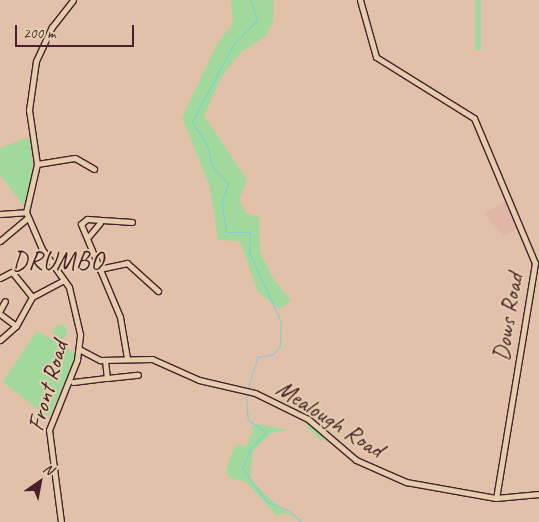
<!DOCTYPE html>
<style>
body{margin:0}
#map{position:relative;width:539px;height:522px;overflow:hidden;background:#e1c1a9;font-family:Caveat,sans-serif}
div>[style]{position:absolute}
.built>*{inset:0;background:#e0b7a6}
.green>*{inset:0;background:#a1d99d;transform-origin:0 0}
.round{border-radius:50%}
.stream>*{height:1px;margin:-0.5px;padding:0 0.5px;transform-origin:0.5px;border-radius:0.5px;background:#7ccdd5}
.roads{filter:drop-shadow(1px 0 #4a1f2b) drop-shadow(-1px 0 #4a1f2b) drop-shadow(0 1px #4a1f2b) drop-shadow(0 -1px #4a1f2b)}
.minor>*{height:5px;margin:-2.5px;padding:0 2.5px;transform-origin:2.5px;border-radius:2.5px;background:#e3cfad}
span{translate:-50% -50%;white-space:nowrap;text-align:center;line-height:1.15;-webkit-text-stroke:4px #e3cfad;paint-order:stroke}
.street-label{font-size:24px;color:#4a1f2b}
.quarter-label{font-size:26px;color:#4a1f2b;letter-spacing:1px}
.north{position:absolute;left:15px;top:457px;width:50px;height:50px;-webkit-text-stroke:4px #e3cfad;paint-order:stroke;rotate:33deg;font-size:14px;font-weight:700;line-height:20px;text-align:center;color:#4a1f2b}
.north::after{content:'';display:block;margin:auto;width:18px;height:22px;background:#4a1f2b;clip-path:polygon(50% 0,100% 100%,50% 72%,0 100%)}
.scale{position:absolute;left:15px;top:25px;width:119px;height:22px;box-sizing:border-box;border:2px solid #4a1f2b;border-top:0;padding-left:6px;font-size:15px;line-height:18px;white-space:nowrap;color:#4a1f2b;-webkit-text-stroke:4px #e3cfad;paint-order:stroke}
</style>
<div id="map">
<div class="built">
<i style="clip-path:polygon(507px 201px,519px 228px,503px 236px,484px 213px)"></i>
</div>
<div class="green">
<i style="clip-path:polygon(231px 0,274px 0,273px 21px,266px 36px,241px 52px,221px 78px,204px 116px,247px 180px,239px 199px,246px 214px,259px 217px,260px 252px,272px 277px,291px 301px,279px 309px,258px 292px,240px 241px,218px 240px,210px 187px,182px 118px,215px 48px,233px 22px)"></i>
<i style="left:475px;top:0;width:6px;height:50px"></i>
<i style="clip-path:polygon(30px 137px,33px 171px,24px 206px,0 175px,0 148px)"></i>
<i class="round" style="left:53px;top:325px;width:14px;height:14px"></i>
<i style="clip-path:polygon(37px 331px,77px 354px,49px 418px,3px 382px)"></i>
<i style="clip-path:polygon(308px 423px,325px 438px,322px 441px,306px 426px)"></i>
<i style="clip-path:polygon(258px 424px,288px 430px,271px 433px,253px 451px,250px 480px,278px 506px,305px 522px,286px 513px,276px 515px,246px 482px,229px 478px,226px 470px,232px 452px,238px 444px,246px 447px,253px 430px,250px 427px)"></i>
</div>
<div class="stream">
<i style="left:247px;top:390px;width:35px;rotate:-72deg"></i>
<i style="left:258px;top:357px;width:15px;rotate:-11deg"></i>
<i style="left:273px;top:354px;width:11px;rotate:-49deg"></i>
<i style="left:280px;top:346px;width:24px;rotate:-88deg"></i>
<i style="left:281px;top:322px;width:77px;rotate:-114.6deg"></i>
<i style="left:249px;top:252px;width:20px;rotate:-87deg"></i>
<i style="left:250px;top:232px;width:24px;rotate:180deg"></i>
<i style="left:226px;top:232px;width:30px;rotate:-98deg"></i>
<i style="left:222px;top:202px;width:20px;rotate:-72deg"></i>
<i style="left:228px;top:183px;width:23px;rotate:-133deg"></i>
<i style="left:212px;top:166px;width:22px;rotate:-103deg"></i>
<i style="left:207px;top:145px;width:27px;rotate:-123deg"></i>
<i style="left:192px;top:122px;width:87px;rotate:-62deg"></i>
<i style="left:233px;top:45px;width:35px;rotate:-46deg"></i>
<i style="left:257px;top:20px;width:21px;rotate:-107deg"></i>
<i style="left:246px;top:394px;width:26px;rotate:86deg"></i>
<i style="left:248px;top:420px;width:22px;rotate:34deg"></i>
<i style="left:266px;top:432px;width:22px;rotate:133deg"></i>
<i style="left:251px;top:448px;width:22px;rotate:114deg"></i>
<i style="left:242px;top:468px;width:42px;rotate:53.7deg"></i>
<i style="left:267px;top:502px;width:23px;rotate:20deg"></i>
<i style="left:289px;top:510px;width:17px;rotate:45deg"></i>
</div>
<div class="roads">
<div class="minor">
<i style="left:360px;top:0;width:59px;rotate:74.3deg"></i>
<i style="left:376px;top:57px;width:115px;rotate:31.9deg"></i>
<i style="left:474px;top:118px;width:157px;rotate:67.2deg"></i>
<i style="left:535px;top:263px;width:238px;rotate:99.4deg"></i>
<i style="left:37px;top:164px;width:38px;rotate:-9deg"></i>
<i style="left:75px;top:158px;width:22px;rotate:30deg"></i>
<i style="left:0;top:214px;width:26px;rotate:-4deg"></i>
<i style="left:89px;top:236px;width:17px;rotate:-50deg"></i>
<i style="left:0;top:241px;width:35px;rotate:-40deg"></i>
<i style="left:99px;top:269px;width:29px;rotate:-12deg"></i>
<i style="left:127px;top:263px;width:42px;rotate:42.1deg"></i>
<i style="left:0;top:278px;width:13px;rotate:-27deg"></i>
<i style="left:12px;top:272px;width:32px;rotate:51deg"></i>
<i style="left:0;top:310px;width:10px;rotate:-61deg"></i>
<i style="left:0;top:314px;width:20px;rotate:37deg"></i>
<i style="left:0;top:340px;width:21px;rotate:-41deg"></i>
<i style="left:16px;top:326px;width:33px;rotate:-61deg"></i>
<i style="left:32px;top:297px;width:36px;rotate:-28deg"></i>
<i style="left:79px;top:349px;width:24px;rotate:28deg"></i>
<i style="left:100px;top:360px;width:52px;rotate:-1.1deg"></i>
<i style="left:152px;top:359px;width:51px;rotate:24.1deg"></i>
<i style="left:199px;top:380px;width:57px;rotate:13.1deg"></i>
<i style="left:255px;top:393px;width:59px;rotate:26.1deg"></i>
<i style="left:308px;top:419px;width:63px;rotate:40.5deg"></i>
<i style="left:356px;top:460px;width:55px;rotate:23.7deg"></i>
<i style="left:406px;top:482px;width:91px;rotate:10.1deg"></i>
<i style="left:496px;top:498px;width:43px;rotate:-5.3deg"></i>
<i style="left:127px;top:358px;width:42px;rotate:-99.7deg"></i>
<i style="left:120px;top:317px;width:101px;rotate:-112.8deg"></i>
<i style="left:81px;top:224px;width:8px;rotate:-40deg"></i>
<i style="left:87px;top:219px;width:45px;rotate:3.8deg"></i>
<i style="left:105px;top:360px;width:18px;rotate:84deg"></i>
<i style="left:107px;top:378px;width:31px;rotate:-6deg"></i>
<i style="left:73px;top:382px;width:34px;rotate:-7deg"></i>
<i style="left:61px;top:522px;width:93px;rotate:-97.4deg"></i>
<i style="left:49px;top:430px;width:75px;rotate:-68.2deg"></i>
<i style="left:77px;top:360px;width:26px;rotate:-83deg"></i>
<i style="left:80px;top:334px;width:48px;rotate:-103.2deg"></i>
<i style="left:69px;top:287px;width:47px;rotate:-125.4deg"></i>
<i style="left:42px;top:249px;width:40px;rotate:-113.4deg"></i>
<i style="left:26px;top:212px;width:49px;rotate:-77.1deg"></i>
<i style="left:37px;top:164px;width:55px;rotate:-98.4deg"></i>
<i style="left:29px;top:110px;width:49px;rotate:-81.9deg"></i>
<i style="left:36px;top:61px;width:38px;rotate:-65deg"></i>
<i style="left:52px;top:27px;width:34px;rotate:-52deg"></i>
</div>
</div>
<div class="street-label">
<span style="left:508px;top:317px;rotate:-81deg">Dows Road</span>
<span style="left:48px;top:386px;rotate:-74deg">Front Road</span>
<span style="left:330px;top:419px;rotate:33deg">Mealough Road</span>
</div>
<div class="quarter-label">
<span style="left:58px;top:261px">DRUMBO</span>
</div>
<div class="north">N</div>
<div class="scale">200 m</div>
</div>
